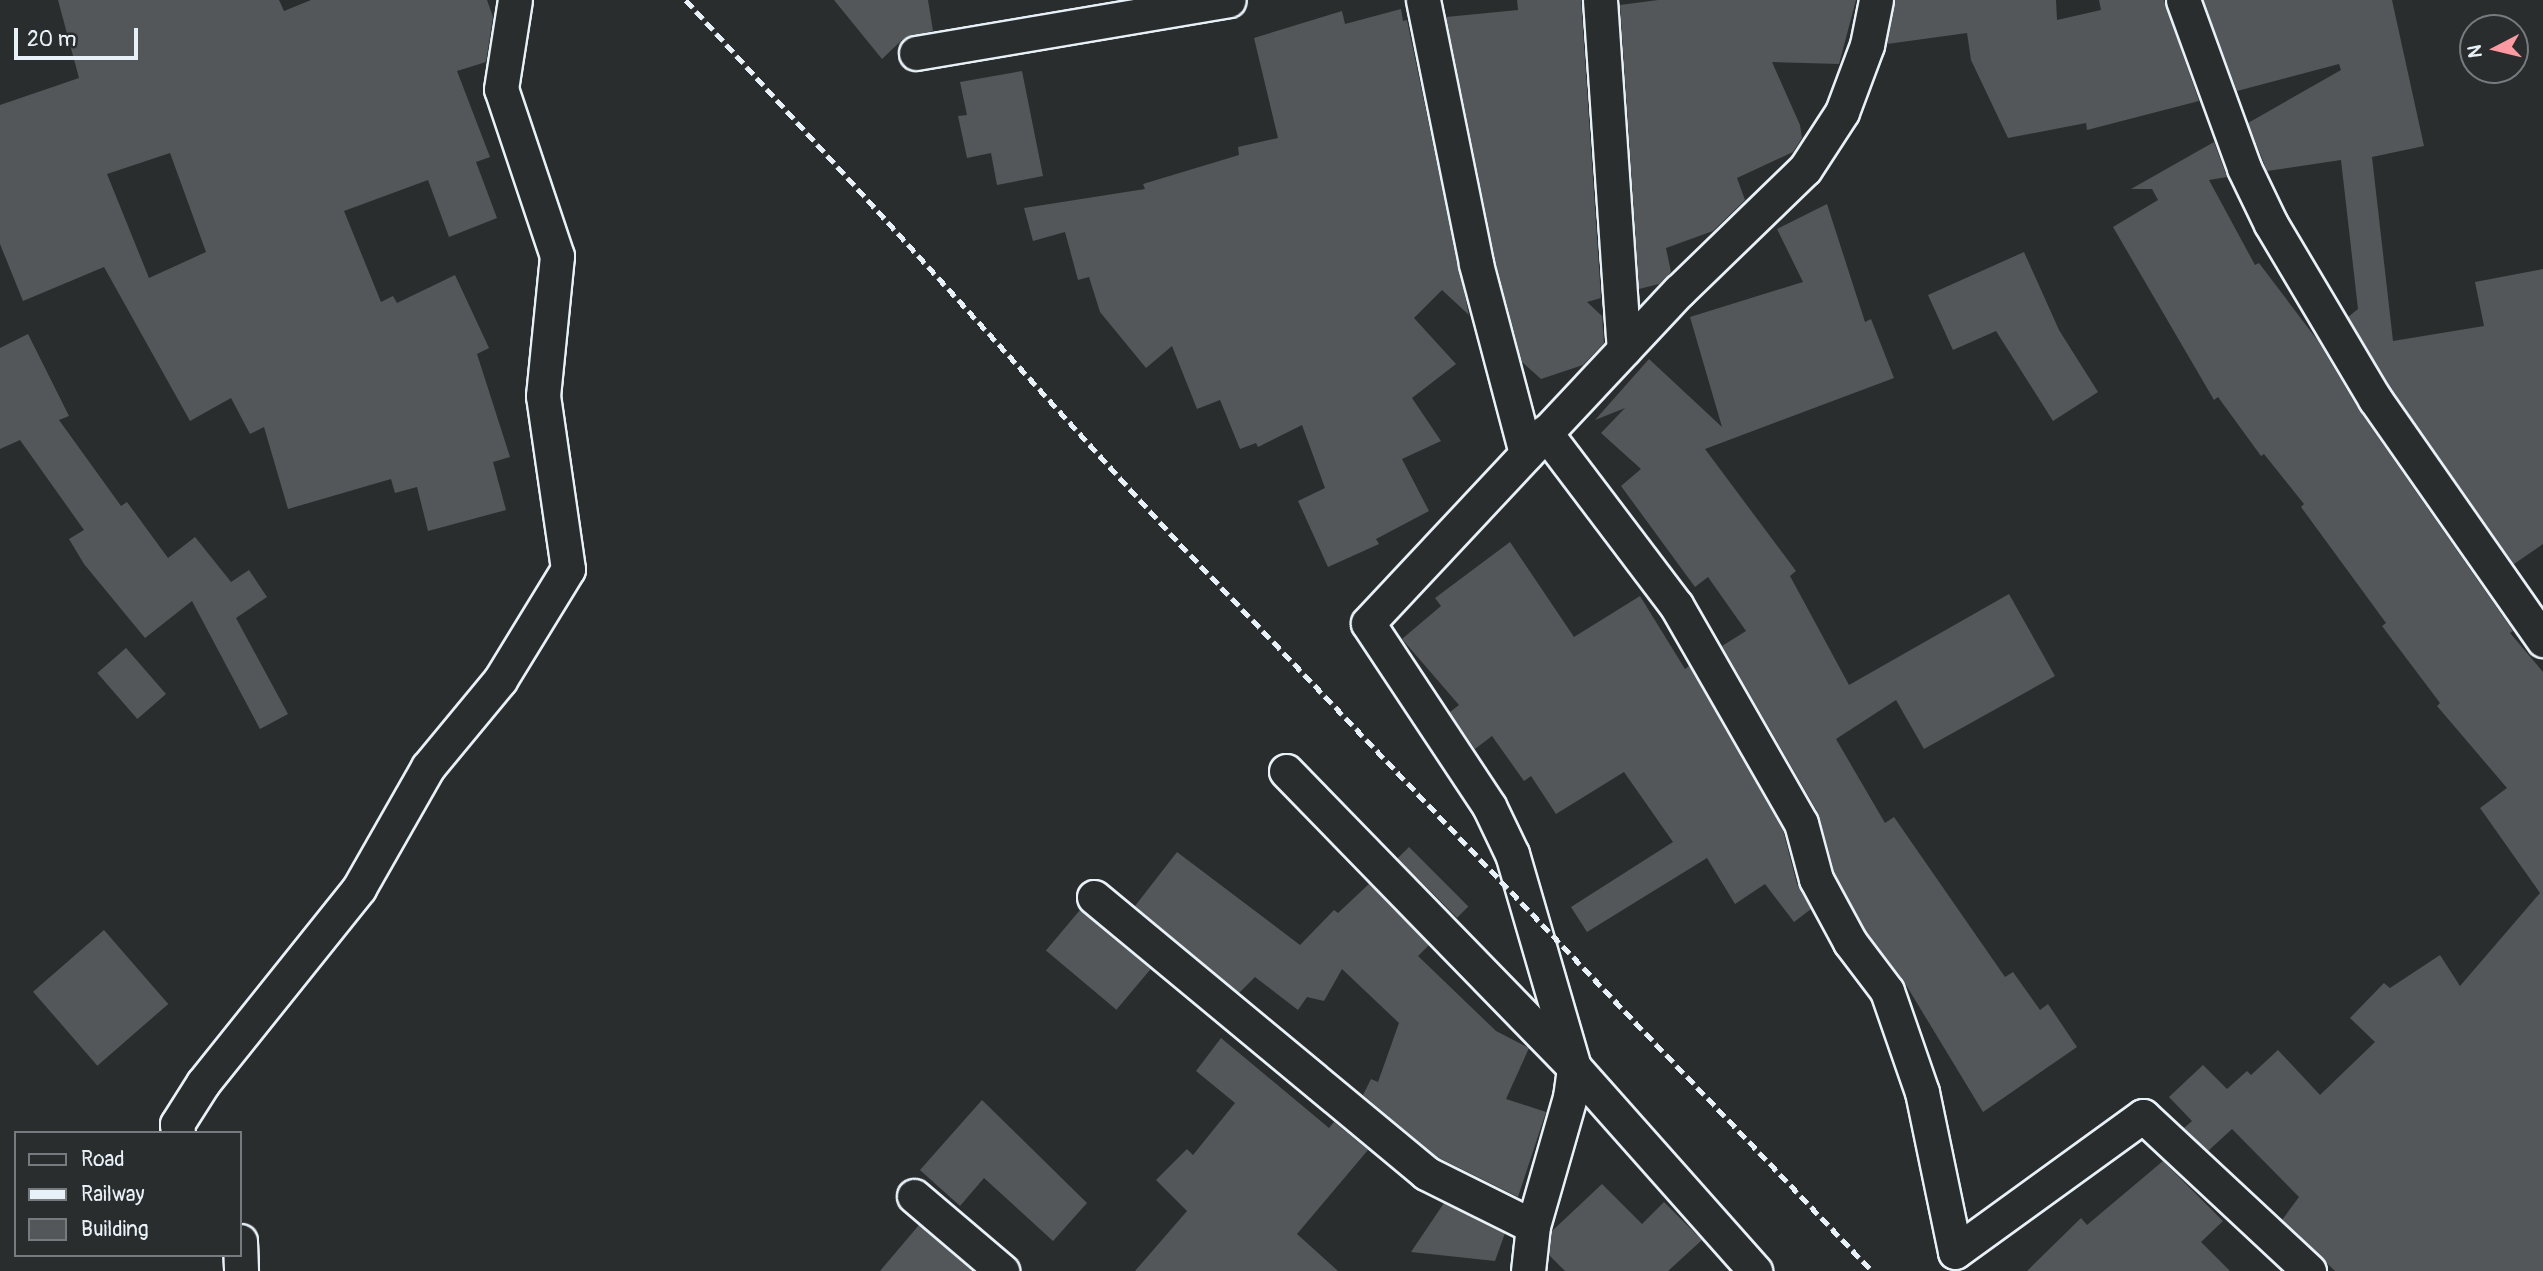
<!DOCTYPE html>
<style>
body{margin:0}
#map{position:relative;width:2543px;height:1271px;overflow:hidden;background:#2a2d2e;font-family:Pangolin,sans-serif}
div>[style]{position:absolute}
.building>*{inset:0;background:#535759;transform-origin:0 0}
.roads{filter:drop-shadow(2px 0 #e8f1f8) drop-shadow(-2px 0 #e8f1f8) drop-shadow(0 2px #e8f1f8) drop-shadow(0 -2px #e8f1f8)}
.minor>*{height:33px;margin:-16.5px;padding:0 16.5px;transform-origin:16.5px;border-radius:16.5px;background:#2a2d2e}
.rail>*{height:5px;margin-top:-2.5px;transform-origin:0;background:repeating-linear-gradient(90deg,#e8f1f8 0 10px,transparent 0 15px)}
span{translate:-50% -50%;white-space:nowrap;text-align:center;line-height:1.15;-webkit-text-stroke:5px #2a2d2e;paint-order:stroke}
.legend{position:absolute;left:14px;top:1131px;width:228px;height:126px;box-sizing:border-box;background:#2a2d2e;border:2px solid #767b7f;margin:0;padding:9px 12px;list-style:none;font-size:21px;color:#e8f1f8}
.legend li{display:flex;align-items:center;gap:14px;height:35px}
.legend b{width:35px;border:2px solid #767b7f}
.north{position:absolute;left:2459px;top:14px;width:70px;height:70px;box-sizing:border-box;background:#2a2d2e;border:2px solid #767b7f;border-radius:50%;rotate:263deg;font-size:19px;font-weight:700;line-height:28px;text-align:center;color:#e8f1f8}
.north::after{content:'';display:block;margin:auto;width:24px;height:32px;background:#ff9aa2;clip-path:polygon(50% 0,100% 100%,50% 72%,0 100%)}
.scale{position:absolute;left:14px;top:28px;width:124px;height:32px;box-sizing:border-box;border:4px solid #e8f1f8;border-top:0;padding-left:9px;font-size:21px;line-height:24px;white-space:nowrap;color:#e8f1f8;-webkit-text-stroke:5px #2a2d2e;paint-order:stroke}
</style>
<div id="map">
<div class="building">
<i style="clip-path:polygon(evenodd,58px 0,279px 0,284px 11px,311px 0,487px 0,493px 17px,486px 62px,457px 71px,490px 157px,476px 162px,497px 218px,449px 237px,428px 180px,344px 211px,381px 302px,393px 296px,397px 303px,455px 275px,489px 348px,477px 354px,510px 457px,493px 462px,506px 510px,428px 531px,417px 487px,395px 493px,391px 479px,288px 509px,264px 427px,250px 434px,231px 398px,190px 421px,104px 267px,23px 301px,0 244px,0 105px,79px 78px,58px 0,170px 153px,206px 252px,149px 278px,107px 174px,170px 153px)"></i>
<i style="clip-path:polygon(834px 0,928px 0,933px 31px,904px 38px,882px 59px)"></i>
<i style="clip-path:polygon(1517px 0,1581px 0,1601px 298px,1587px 302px,1602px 316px,1604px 343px,1583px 365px,1541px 379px,1522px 362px,1495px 260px,1446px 17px,1518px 10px)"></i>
<i style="clip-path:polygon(1658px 0,1856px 0,1839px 64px,1772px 62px,1800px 125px,1802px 138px,1793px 152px,1737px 178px,1745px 200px,1713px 231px,1666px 248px,1671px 272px,1659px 284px,1639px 289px,1620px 5px)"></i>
<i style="clip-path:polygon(1895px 0,2056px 0,2057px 20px,2101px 10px,2099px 0,2164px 0,2199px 101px,2087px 130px,2086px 123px,2008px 138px,1971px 60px,1967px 33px,1887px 44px)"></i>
<i style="clip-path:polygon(2203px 0,2392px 0,2424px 146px,2372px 157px,2393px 341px,2484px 326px,2475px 282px,2543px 269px,2543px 544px,2514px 564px,2391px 389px,2348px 317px,2358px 309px,2341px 160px,2267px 171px,2248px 123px,2341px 70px,2339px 64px,2237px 91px)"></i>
<i style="clip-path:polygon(1401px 9px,1403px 21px,1407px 20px,1469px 315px,1442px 290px,1414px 318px,1456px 364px,1412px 398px,1441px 441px,1402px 459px,1429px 511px,1376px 539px,1379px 544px,1328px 567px,1298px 501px,1325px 488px,1302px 425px,1258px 447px,1256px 443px,1240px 449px,1220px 400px,1197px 409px,1172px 346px,1146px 368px,1100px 312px,1089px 277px,1078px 280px,1065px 232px,1033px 241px,1024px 208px,1145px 189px,1143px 184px,1239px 155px,1238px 147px,1278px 138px,1254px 38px,1342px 11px,1345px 24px)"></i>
<i style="clip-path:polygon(1022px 71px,1043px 176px,997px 185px,991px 153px,967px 158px,958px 116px,967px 115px,960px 82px)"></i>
<i style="clip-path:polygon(2214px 142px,2227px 177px,2209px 180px,2255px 265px,2259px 263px,2318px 341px,2359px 410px,2513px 631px,2510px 633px,2543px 672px,2543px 1271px,2335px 1271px,2282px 1220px,2299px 1197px,2232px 1129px,2208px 1151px,2184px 1128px,2192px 1121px,2169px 1097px,2203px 1065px,2227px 1089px,2247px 1071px,2251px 1075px,2278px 1050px,2320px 1095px,2375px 1042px,2350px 1018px,2384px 983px,2390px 988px,2440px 955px,2460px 986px,2540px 893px,2480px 808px,2507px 788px,2437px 706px,2440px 703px,2382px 626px,2386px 623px,2301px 507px,2304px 504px,2264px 454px,2261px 456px,2218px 397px,2214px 400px,2113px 227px,2158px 200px,2152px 189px,2131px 189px)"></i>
<i style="clip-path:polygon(1827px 204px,1865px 322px,1871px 319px,1894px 378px,1705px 449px,1796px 571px,1790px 576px,1849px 685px,2009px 594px,2055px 676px,1924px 749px,1896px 700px,1836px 739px,1885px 823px,1894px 817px,2005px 977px,2013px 972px,2040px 1010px,2048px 1004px,2077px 1047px,1983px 1112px,1903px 980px,1866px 932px,1834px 872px,1818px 813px,1722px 646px,1746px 631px,1708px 577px,1695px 587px,1621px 486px,1641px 469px,1601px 433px,1625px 408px,1595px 420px,1649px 359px,1722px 427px,1690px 317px,1803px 282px,1777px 229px)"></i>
<i style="clip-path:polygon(2024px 252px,2059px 330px,2098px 392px,2053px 421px,1996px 331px,1953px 350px,1928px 295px)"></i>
<i style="clip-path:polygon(28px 334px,69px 416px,59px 420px,121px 506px,127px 502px,168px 558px,195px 537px,231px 582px,249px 570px,267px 597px,236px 618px,288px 714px,260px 729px,192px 601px,145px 638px,84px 564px,69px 539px,84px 530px,20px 440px,0 449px,0 348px)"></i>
<i style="clip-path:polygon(1510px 542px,1574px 637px,1640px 596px,1685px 669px,1689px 666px,1783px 830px,1797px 884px,1811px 909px,1794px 922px,1765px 884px,1735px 904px,1707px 858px,1587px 932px,1571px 907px,1673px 842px,1624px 772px,1556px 814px,1531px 776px,1524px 781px,1492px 736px,1475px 749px,1450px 712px,1459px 705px,1402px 639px,1441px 606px,1435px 598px)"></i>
<i style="left:126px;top:648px;width:61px;height:38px;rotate:49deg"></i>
<i style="left:1409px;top:847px;width:84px;height:16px;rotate:45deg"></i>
<i style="clip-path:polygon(1177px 852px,1300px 945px,1334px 910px,1338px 913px,1369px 884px,1429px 945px,1418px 956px,1496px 1031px,1529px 1048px,1506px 1099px,1546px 1112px,1518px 1197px,1437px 1157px,1363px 1095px,1371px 1079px,1378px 1082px,1399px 1023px,1342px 969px,1324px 1001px,1307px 997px,1298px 1010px,1255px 977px,1239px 993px,1135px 906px)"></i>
<i style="left:1080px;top:910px;width:92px;height:53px;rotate:40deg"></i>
<i style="left:104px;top:930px;width:98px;height:94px;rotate:49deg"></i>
<i style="clip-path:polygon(1221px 1038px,1329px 1128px,1334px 1122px,1368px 1150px,1297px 1234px,1338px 1271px,1135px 1271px,1187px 1211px,1156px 1180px,1187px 1149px,1193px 1155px,1235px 1103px,1196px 1071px)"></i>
<i style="clip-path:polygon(982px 1100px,1087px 1203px,1053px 1241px,984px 1178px,960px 1206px,920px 1170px)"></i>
<i style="clip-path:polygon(2163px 1161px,2223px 1221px,2201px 1242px,2230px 1271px,2027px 1271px,2081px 1218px,2087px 1225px)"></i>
<i style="clip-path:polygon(1602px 1184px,1642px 1224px,1664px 1202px,1702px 1240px,1668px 1271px,1565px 1271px,1549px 1255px,1552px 1231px)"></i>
<i style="clip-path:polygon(1444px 1203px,1505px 1233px,1495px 1261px,1411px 1252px)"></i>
<i style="clip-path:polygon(919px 1225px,972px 1271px,880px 1271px)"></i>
</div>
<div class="roads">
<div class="minor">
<i style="left:1423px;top:0;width:269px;rotate:78.6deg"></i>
<i style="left:1476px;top:264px;width:196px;rotate:75.2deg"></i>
<i style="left:1600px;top:0;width:350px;rotate:86.1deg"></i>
<i style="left:2183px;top:0;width:179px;rotate:70deg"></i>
<i style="left:2244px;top:168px;width:62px;rotate:64.3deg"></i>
<i style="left:2271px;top:224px;width:204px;rotate:59.3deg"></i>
<i style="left:2375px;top:399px;width:294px;rotate:55.1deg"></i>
<i style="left:916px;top:53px;width:317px;rotate:-9.6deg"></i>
<i style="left:1545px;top:432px;width:217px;rotate:52.9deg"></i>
<i style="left:1676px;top:605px;width:251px;rotate:60.2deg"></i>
<i style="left:1801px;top:823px;width:58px;rotate:75deg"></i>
<i style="left:1816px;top:879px;width:72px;rotate:61.6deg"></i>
<i style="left:1850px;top:942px;width:61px;rotate:52.9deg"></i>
<i style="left:1887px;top:991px;width:107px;rotate:70.9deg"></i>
<i style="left:1922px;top:1092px;width:163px;rotate:78.3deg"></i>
<i style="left:1955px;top:1252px;width:232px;rotate:-35.9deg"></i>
<i style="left:2143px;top:1116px;width:227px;rotate:43deg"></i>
<i style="left:1286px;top:771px;width:413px;rotate:45.8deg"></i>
<i style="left:1574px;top:1067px;width:273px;rotate:48.4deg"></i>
<i style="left:1094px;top:897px;width:432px;rotate:39.7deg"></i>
<i style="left:1426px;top:1173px;width:119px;rotate:26.4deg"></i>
<i style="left:178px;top:1133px;width:9px;rotate:-96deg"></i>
<i style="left:177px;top:1124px;width:49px;rotate:-57.6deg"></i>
<i style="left:203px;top:1083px;width:250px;rotate:-51.3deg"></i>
<i style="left:359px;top:888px;width:139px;rotate:-60.3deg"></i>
<i style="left:428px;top:767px;width:113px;rotate:-50.4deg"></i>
<i style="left:500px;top:680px;width:130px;rotate:-58.5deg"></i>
<i style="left:568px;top:569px;width:175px;rotate:-98.2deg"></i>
<i style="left:543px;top:396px;width:141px;rotate:-84.3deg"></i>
<i style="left:557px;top:256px;width:176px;rotate:-108.5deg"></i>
<i style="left:501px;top:89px;width:90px;rotate:-81.1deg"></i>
<i style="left:914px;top:1196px;width:116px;rotate:40.4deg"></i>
<i style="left:240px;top:1241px;width:30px;rotate:88deg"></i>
<i style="left:1528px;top:1271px;width:45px;rotate:-83.7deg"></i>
<i style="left:1533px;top:1226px;width:134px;rotate:-74deg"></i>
<i style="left:1570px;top:1097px;width:30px;rotate:-82deg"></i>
<i style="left:1574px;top:1067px;width:222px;rotate:-106.2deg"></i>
<i style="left:1512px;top:854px;width:53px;rotate:-115.6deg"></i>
<i style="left:1489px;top:806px;width:219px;rotate:-123.5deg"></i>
<i style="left:1368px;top:623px;width:455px;rotate:-46.9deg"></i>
<i style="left:1679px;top:291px;width:175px;rotate:-44.1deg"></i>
<i style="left:1805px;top:169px;width:68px;rotate:-57deg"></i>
<i style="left:1842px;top:112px;width:72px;rotate:-69.5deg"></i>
<i style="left:1867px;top:45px;width:46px;rotate:-78.7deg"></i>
</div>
</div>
<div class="rail">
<i style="left:686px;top:0;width:735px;rotate:47.76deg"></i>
<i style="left:1180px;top:544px;width:1004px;rotate:46.41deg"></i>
</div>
<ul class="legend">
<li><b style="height:9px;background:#2a2d2e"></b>Road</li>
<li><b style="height:9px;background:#e8f1f8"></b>Railway</li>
<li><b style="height:19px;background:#535759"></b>Building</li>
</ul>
<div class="north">N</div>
<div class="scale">20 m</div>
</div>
